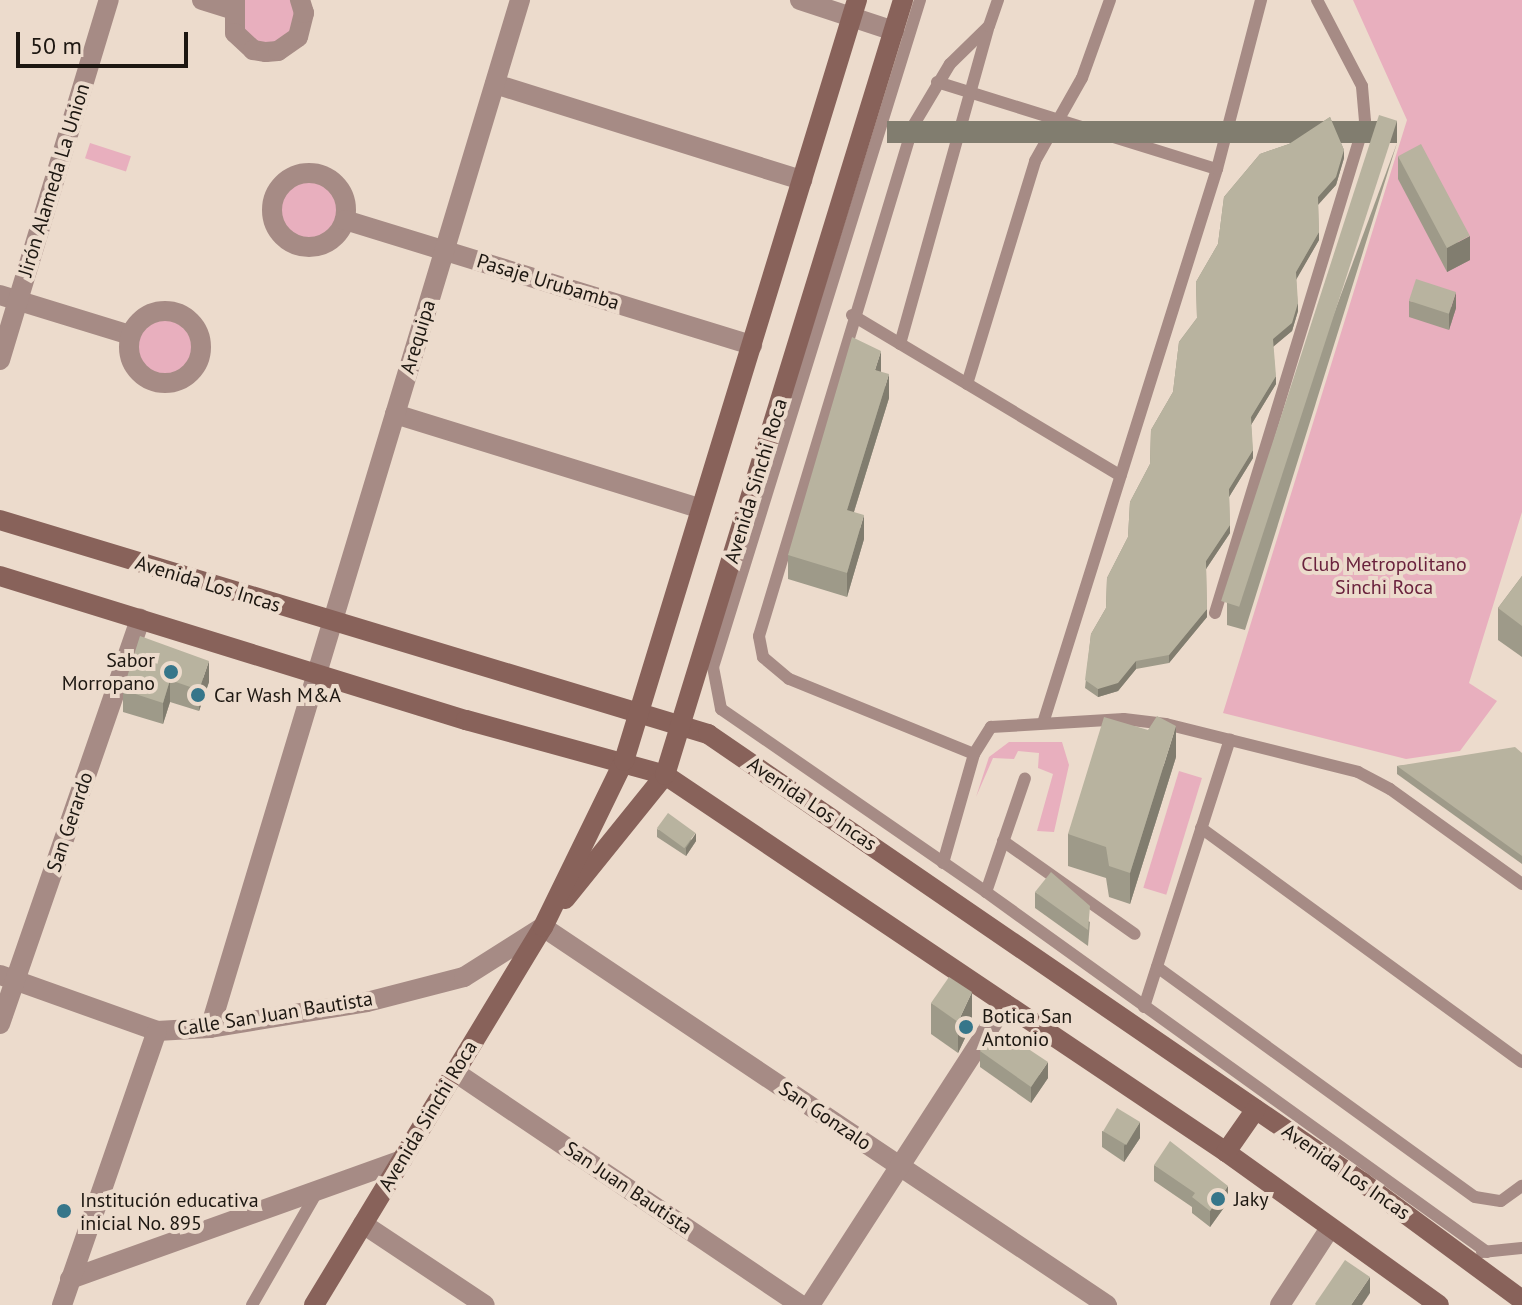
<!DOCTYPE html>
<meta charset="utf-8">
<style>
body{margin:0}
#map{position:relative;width:1522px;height:1305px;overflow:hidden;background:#ecdbcc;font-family:"PT Sans",sans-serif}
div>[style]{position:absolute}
.green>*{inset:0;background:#e8afbe;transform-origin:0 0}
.round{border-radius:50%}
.lane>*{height:12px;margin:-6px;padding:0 6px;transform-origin:6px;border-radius:6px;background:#a68b85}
.street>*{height:20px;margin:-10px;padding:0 10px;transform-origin:10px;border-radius:10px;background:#a68b85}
.street>.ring{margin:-10px;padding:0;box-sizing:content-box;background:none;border:20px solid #a68b85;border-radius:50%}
.secondary>*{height:20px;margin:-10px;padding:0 10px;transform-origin:10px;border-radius:10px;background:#88625a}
.wall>*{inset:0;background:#9e9a89}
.shaded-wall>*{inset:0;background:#817d6f;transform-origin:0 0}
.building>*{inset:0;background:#b8b39f;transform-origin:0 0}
.dots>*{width:22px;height:22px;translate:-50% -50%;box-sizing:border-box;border:4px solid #ecdbcc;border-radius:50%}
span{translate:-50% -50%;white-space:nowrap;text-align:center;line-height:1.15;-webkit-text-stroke:8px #ecdbcc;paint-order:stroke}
.street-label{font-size:20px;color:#1d1711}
.park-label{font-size:20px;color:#6a223d}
.poi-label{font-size:20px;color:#1d1711}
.right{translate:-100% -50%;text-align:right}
.left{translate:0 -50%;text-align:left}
.scale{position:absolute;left:16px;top:32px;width:172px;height:36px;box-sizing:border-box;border:4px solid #1d1711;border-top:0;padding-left:10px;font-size:24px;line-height:28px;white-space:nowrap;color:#1d1711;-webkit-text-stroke:6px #ecdbcc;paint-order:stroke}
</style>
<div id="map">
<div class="green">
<i style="clip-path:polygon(244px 0,290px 0,296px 12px,293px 30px,278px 43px,259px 44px,244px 34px)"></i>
<i style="clip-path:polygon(1353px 0,1522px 0,1522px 512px,1469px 683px,1497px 701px,1460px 751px,1406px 759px,1223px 713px,1407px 120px)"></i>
<i style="left:90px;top:143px;width:43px;height:16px;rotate:18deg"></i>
<i class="round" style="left:278px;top:178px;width:62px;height:62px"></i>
<i class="round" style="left:136px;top:320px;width:56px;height:56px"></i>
<i style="clip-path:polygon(1009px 742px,1062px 742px,1069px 765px,1054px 832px,1037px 831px,1053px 774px,1038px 768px,1039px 753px,1018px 751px,1014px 759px,993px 758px,976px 797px,989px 757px)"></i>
<i style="left:1179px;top:771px;width:24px;height:122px;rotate:17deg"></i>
</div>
<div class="lane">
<i style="left:920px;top:0;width:698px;rotate:107.24deg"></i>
<i style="left:713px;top:667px;width:43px;rotate:79.2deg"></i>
<i style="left:721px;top:709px;width:322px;rotate:34.6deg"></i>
<i style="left:986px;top:892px;width:617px;rotate:35.7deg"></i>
<i style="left:937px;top:82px;width:293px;rotate:17.3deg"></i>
<i style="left:852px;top:315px;width:313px;rotate:30.9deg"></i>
<i style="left:900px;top:344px;width:327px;rotate:-74.4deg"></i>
<i style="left:967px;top:384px;width:233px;rotate:-73deg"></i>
<i style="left:1035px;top:161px;width:95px;rotate:-60.5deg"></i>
<i style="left:1082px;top:78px;width:83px;rotate:-70.3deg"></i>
<i style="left:1215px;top:613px;width:514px;rotate:-73.04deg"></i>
<i style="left:1365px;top:121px;width:35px;rotate:-95deg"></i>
<i style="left:1362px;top:86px;width:97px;rotate:-117.6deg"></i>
<i style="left:1044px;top:720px;width:578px;rotate:-72.57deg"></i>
<i style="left:1217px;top:169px;width:175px;rotate:-75.4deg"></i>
<i style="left:974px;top:754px;width:200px;rotate:-157.9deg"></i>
<i style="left:789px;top:679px;width:34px;rotate:-140deg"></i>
<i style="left:763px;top:657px;width:21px;rotate:-101deg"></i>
<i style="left:759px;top:636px;width:533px;rotate:-73.2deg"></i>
<i style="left:913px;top:126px;width:72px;rotate:-59.2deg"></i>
<i style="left:950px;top:64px;width:54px;rotate:-44.3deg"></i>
<i style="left:989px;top:26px;width:28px;rotate:-71deg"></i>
<i style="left:1201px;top:828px;width:397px;rotate:36.1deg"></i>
<i style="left:1003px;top:841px;width:161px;rotate:35.2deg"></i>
<i style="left:943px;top:863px;width:113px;rotate:-74.1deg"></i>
<i style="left:974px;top:754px;width:32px;rotate:-58deg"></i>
<i style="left:991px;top:727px;width:133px;rotate:-3.4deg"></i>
<i style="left:1124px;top:719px;width:42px;rotate:6.8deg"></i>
<i style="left:1166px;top:724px;width:198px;rotate:14deg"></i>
<i style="left:1358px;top:772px;width:36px;rotate:28deg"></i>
<i style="left:1390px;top:789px;width:163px;rotate:35.7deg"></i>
<i style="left:986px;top:892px;width:120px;rotate:-71.1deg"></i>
<i style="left:1157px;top:967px;width:392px;rotate:35.9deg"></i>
<i style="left:1475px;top:1197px;width:26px;rotate:9deg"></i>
<i style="left:1501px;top:1201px;width:26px;rotate:-36deg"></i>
<i style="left:1144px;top:1007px;width:281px;rotate:-72.2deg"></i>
<i style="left:1482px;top:1252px;width:40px;rotate:-5.7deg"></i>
<i style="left:252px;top:1305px;width:133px;rotate:-60.1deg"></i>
</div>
<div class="street">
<i style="left:202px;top:0;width:31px;rotate:17deg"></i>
<i style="left:235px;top:0;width:33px;rotate:90deg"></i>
<i style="left:235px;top:33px;width:25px;rotate:43deg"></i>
<i style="left:253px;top:50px;width:13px;rotate:9deg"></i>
<i style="left:266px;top:52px;width:12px;rotate:-5deg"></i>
<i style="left:278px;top:51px;width:24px;rotate:-35deg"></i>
<i style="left:298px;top:37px;width:25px;rotate:-76deg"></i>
<i style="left:304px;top:13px;width:14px;rotate:-107deg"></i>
<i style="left:800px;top:0;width:99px;rotate:18.3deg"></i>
<i style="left:495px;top:84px;width:322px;rotate:17.4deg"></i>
<i class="ring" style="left:272px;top:173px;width:54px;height:54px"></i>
<i style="left:345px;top:220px;width:426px;rotate:17.1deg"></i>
<i style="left:0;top:295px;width:136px;rotate:17.1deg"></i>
<i class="ring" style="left:129px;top:311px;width:52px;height:52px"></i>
<i style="left:0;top:360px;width:376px;rotate:-73.2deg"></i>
<i style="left:395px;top:414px;width:320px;rotate:17.2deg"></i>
<i style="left:0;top:975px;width:167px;rotate:19.6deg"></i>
<i style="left:157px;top:1031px;width:53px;rotate:-3.2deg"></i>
<i style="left:210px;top:1028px;width:159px;rotate:-9.4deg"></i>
<i style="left:367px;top:1002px;width:100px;rotate:-14.5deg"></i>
<i style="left:464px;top:977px;width:93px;rotate:-32.3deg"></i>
<i style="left:543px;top:927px;width:679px;rotate:33.83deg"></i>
<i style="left:0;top:1024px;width:429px;rotate:-70.9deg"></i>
<i style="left:210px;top:1028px;width:1074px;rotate:-73.22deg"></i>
<i style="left:455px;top:1072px;width:416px;rotate:34deg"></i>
<i style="left:363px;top:1224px;width:146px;rotate:33.6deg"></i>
<i style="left:70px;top:1279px;width:353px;rotate:-19.7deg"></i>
<i style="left:62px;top:1305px;width:290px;rotate:-70.9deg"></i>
<i style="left:810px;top:1305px;width:359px;rotate:-57.1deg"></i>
<i style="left:1280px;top:1305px;width:92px;rotate:-57deg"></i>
</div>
<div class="secondary">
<i style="left:0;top:520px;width:740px;rotate:16.82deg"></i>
<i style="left:708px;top:734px;width:793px;rotate:34.41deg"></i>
<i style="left:1362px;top:1182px;width:199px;rotate:36.4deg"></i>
<i style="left:0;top:576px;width:488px;rotate:17.2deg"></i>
<i style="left:466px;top:720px;width:206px;rotate:15.4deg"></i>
<i style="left:665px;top:775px;width:676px;rotate:33.9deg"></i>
<i style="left:1226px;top:1152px;width:262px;rotate:35.7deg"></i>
<i style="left:565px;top:899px;width:159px;rotate:-51.1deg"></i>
<i style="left:665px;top:775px;width:811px;rotate:-72.93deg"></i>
<i style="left:1226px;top:1152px;width:52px;rotate:-55.1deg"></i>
<i style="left:314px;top:1305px;width:442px;rotate:-58.8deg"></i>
<i style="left:543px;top:927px;width:185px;rotate:-64deg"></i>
<i style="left:624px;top:761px;width:796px;rotate:-72.98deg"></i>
</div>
<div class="wall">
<i style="clip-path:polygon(1330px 117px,1344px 150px,1344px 158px,1336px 185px,1318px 204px,1319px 240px,1296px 279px,1298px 311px,1292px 331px,1273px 346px,1276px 384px,1251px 425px,1253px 458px,1229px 497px,1230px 533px,1206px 569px,1207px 617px,1169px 663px,1136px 669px,1118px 691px,1098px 697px,1085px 688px,1091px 634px,1106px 608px,1107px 578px,1128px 537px,1130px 502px,1150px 464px,1151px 430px,1173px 392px,1179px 342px,1197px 318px,1196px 282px,1218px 244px,1224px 197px,1260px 154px,1289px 144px)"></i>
<i style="clip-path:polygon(1397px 143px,1245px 630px,1227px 625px,1227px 603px)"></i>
<i style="clip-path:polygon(1398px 156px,1470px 260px,1447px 272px,1398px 179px)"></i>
<i style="clip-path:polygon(1409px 301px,1456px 308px,1449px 330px,1409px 317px)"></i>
<i style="clip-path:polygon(881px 372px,889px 398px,854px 512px,864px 539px,847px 597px,788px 579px,788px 555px)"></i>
<i style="clip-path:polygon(1522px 576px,1522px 657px,1498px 640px,1498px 608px)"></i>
<i style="clip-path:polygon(140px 636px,209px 682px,199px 711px,170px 702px,163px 724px,123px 712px,123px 690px)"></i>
<i style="clip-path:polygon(1522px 753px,1522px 864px,1397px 774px,1397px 766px)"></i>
<i style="clip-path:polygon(1176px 757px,1130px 904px,1109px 897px,1106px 878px,1068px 866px,1068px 834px)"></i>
<i style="clip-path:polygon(657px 829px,696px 841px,686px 856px,657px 837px)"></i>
<i style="clip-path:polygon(1035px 892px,1090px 922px,1088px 946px,1035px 908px)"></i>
<i style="clip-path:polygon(931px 1003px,972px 1023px,958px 1053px,931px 1034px)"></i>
<i style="clip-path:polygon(980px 1051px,1048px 1078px,1031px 1103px,980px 1067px)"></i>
<i style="clip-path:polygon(1102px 1131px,1140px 1138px,1124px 1162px,1102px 1147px)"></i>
<i style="clip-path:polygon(1154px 1165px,1228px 1202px,1210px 1227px,1192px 1213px,1192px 1207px,1154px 1181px)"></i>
</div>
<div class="shaded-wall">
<i style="left:1397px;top:121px;width:22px;height:510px;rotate:90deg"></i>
<i style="clip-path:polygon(1344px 150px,1344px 158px,1336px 185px,1318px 205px,1318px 197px)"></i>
<i style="clip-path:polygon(1319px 232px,1319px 240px,1296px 280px,1296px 272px)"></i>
<i style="clip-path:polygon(1470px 236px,1470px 260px,1447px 272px,1447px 248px)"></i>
<i style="clip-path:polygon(1456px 292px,1456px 308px,1449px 330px,1449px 314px)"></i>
<i style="clip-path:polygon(1298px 303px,1298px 311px,1292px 331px,1273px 347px,1273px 339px)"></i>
<i style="clip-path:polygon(881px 351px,881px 375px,875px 370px)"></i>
<i style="clip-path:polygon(889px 374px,889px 398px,847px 534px,847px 510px)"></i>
<i style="clip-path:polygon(1276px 376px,1276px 384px,1251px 425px,1251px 417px)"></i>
<i style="clip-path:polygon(1253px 450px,1253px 458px,1229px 497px,1229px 489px)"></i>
<i style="clip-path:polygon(864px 515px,864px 539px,847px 597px,847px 573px)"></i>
<i style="clip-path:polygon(1230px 525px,1230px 533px,1206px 569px,1206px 561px)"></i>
<i style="clip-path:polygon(1207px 609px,1207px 617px,1169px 663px,1169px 655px)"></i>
<i style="clip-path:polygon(209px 661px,209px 682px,199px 711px,199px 690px)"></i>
<i style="clip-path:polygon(1136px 661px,1136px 669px,1118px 691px,1098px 697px,1098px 689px)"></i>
<i style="clip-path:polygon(170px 680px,170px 702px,163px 724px,163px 703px)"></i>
<i style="clip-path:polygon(1176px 726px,1176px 757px,1130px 904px,1130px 873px)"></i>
<i style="clip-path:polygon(696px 833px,696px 841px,686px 856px,686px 848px)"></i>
<i style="clip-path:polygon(972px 992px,972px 1023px,958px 1053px,958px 1022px)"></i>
<i style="clip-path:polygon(1048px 1062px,1048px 1078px,1031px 1103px,1031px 1087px)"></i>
<i style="clip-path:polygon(1140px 1122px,1140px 1138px,1124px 1162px,1124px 1146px)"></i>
<i style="clip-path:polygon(1228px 1186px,1228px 1202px,1210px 1227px,1210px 1211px)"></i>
<i style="clip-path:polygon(1370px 1277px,1370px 1293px,1362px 1305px,1351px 1305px)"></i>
</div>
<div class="building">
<i style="left:1379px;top:115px;width:19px;height:511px;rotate:18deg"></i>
<i style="clip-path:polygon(1330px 117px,1344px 150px,1336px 177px,1318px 197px,1319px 232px,1296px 272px,1298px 303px,1292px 323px,1273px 339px,1276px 376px,1251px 417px,1253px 450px,1229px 489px,1230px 525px,1206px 561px,1207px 609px,1169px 655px,1136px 661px,1118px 683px,1098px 689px,1085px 680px,1091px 634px,1106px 608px,1107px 578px,1128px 537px,1130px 502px,1150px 464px,1151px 430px,1173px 392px,1179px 342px,1197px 318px,1196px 282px,1218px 244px,1224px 197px,1260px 154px,1289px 144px)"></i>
<i style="left:1421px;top:144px;width:104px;height:26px;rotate:62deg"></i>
<i style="left:1416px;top:279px;width:42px;height:23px;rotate:18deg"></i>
<i style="clip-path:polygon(852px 337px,881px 351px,875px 370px,889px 374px,847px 510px,864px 515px,847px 573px,788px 555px)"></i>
<i style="clip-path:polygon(1522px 576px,1522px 626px,1498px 608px)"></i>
<i style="clip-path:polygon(140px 636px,209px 661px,199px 690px,170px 680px,163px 703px,123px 690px)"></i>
<i style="clip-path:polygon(1157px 716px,1176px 726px,1130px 873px,1109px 866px,1106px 847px,1068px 834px,1104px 717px,1148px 730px)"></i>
<i style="clip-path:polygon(1515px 747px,1522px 753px,1522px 856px,1397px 766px)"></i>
<i style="left:668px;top:813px;width:34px;height:19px;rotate:36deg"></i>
<i style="clip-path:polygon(1051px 872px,1090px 906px,1088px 930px,1035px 892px)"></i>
<i style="clip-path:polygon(949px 977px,972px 992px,958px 1022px,931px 1003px)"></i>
<i style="clip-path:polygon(1003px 1032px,1048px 1062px,1031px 1087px,980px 1051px,990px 1035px)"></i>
<i style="left:1117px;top:1108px;width:27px;height:27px;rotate:31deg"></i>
<i style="clip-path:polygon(1170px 1141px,1228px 1186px,1210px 1211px,1192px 1197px,1195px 1193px,1154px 1165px)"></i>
<i style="clip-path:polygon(1345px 1260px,1370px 1277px,1351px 1305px,1316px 1305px,1315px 1304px)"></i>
</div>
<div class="dots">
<i style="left:171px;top:672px;background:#36768a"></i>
<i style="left:198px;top:695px;background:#36768a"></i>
<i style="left:966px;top:1027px;background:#36768a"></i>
<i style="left:1218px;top:1199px;background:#36768a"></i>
<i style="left:64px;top:1211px;background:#36768a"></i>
</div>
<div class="street-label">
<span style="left:54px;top:180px;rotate:-73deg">Jirón Alameda La Union</span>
<span style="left:548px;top:282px;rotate:17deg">Pasaje Urubamba</span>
<span style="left:418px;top:337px;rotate:-73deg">Arequipa</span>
<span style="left:756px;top:481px;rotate:-73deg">Avenida Sinchi Roca</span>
<span style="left:208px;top:584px;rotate:17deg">Avenida Los Incas</span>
<span style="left:812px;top:804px;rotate:34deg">Avenida Los Incas</span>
<span style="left:70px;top:822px;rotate:-71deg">San Gerardo</span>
<span style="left:275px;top:1014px;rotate:-9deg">Calle San Juan Bautista</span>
<span style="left:428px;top:1116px;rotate:-59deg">Avenida Sinchi Roca</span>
<span style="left:825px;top:1116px;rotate:34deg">San Gonzalo</span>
<span style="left:1346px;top:1172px;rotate:35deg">Avenida Los Incas</span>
<span style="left:628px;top:1188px;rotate:34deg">San Juan Bautista</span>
</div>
<div class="park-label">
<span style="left:1384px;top:576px">Club Metropolitano<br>Sinchi Roca</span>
</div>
<div class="poi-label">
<span class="right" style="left:155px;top:672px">Sabor<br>Morropano</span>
<span class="left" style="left:214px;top:695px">Car Wash M&amp;A</span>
<span class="left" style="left:982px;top:1028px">Botica San<br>Antonio</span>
<span class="left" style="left:1234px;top:1199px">Jaky</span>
<span class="left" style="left:80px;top:1212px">Institución educativa<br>inicial No. 895</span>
</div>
<div class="scale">50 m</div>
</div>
